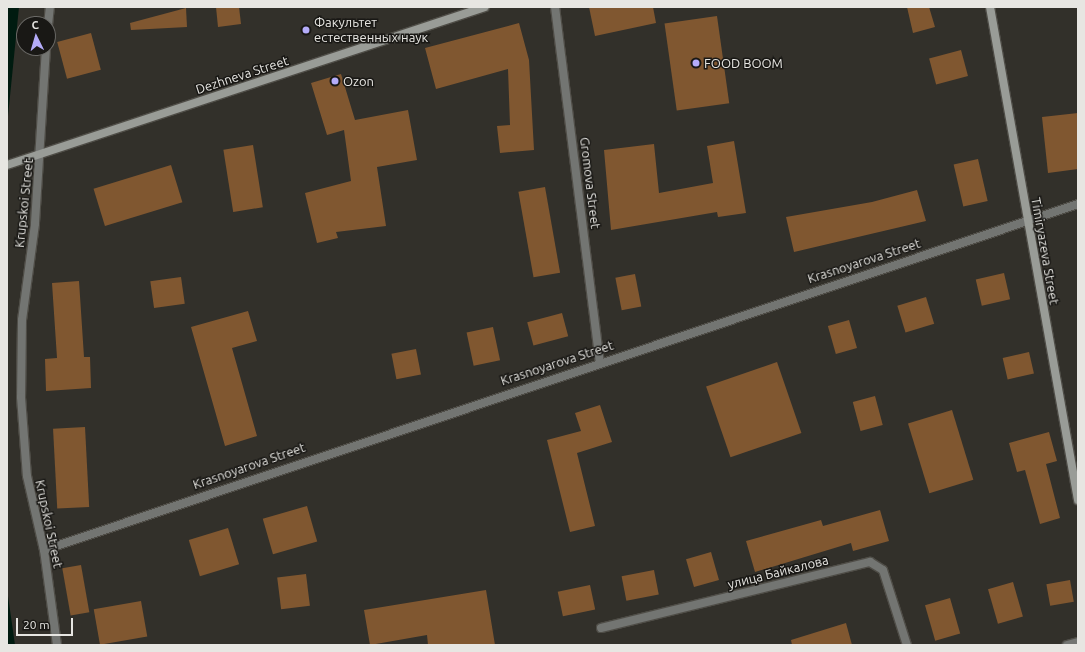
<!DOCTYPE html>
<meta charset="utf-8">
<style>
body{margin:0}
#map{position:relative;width:1085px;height:652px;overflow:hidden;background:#32302a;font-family:Ubuntu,sans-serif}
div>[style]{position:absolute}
.water>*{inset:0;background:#001b10}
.building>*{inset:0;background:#805730;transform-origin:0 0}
.roads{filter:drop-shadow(1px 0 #4f4d47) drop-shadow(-1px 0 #4f4d47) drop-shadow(0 1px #4f4d47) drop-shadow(0 -1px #4f4d47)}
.street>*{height:8px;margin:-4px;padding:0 4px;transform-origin:4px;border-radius:4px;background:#737572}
.secondary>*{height:8px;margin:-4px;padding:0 4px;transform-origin:4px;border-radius:4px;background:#999c97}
.dots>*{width:11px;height:11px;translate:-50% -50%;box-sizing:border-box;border:2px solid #191815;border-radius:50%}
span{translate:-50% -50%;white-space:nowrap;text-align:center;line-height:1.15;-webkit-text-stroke:3px #191815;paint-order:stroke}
.poi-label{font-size:13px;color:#e7e6e2}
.left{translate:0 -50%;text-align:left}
.street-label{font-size:13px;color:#e7e6e2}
.frame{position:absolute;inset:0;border:8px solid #e7e6e2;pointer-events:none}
.north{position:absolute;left:16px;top:16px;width:40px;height:40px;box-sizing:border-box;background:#191815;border:1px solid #6b6a67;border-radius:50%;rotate:355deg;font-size:11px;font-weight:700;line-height:16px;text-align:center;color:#e7e6e2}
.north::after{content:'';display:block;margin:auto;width:14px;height:18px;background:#b4acf9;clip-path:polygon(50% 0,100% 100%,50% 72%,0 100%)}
.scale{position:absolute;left:16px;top:618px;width:57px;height:18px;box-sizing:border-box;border:2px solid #e7e6e2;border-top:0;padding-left:5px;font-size:12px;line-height:14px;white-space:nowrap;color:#e7e6e2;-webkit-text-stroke:3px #191815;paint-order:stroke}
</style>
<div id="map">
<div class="water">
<i style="clip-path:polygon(7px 7px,19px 7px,7px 126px)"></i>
<i style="clip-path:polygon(7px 589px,15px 645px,7px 645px)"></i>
</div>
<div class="building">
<i style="clip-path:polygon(216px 7px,239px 7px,241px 24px,218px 27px)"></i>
<i style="clip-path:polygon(589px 7px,653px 7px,656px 23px,595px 36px)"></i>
<i style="clip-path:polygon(907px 7px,929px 7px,935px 27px,913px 33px)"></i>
<i style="clip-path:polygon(186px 8px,187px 27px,131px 30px,130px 23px)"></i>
<i style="left:717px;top:16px;width:88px;height:53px;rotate:82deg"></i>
<i style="clip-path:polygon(519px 23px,529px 60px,534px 150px,500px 153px,497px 126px,510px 125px,508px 69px,436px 89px,425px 48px)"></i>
<i style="left:91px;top:33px;width:38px;height:35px;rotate:75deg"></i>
<i style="left:961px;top:50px;width:27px;height:33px;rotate:75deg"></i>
<i style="clip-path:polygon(341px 74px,355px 120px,408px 110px,417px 160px,377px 167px,386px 226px,336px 232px,338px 238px,317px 243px,305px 193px,351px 181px,344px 130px,327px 135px,311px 83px)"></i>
<i style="clip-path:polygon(1078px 113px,1078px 169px,1048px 173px,1042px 117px)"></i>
<i style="clip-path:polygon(734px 141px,746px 213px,718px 217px,717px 212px,611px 230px,604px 150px,654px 144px,659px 193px,713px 183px,707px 146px)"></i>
<i style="left:253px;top:145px;width:63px;height:30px;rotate:81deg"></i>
<i style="left:978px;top:159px;width:43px;height:25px;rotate:77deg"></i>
<i style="left:171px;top:165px;width:39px;height:81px;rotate:73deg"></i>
<i style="left:545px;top:187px;width:87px;height:27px;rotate:80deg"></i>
<i style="clip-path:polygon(917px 190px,926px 221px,794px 252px,786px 217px,872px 202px)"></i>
<i style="left:1004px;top:273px;width:27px;height:29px;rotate:77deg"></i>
<i style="left:635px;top:274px;width:33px;height:20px;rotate:79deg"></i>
<i style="left:181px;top:277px;width:27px;height:31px;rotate:82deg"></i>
<i style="clip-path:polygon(79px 281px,84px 357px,90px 357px,91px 388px,46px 391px,45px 359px,57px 358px,52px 283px)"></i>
<i style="left:926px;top:297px;width:28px;height:30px;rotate:73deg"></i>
<i style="clip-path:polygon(248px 311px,257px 341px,232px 348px,257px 436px,225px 446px,191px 327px)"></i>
<i style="left:562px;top:313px;width:24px;height:36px;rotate:75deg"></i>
<i style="left:849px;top:320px;width:29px;height:22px;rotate:74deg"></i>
<i style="left:493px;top:327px;width:34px;height:27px;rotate:78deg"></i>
<i style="left:416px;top:349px;width:26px;height:25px;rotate:79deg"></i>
<i style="left:1029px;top:352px;width:22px;height:27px;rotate:77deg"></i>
<i style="left:777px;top:362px;width:75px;height:75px;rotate:71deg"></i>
<i style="left:875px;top:396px;width:30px;height:23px;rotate:75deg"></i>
<i style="clip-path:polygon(600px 405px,612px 442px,577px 453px,595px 526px,570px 532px,547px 440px,581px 431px,575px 413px)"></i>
<i style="left:952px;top:410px;width:73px;height:46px;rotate:73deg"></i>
<i style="left:85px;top:427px;width:80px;height:32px;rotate:87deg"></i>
<i style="clip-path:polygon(1049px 432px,1057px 461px,1046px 464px,1060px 518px,1040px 524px,1025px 470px,1017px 472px,1009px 443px)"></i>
<i style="left:307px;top:506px;width:37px;height:46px;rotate:74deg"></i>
<i style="clip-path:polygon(880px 510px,889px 541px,853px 551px,851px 543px,755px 572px,746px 541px,821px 520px,823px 526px)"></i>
<i style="left:228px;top:528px;width:38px;height:41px;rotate:73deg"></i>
<i style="left:711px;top:552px;width:29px;height:26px;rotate:74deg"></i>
<i style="left:81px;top:565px;width:48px;height:19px;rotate:80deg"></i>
<i style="left:654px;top:570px;width:25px;height:33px;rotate:79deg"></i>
<i style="left:306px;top:574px;width:32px;height:29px;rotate:83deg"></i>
<i style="left:1070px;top:580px;width:22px;height:24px;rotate:80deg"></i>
<i style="left:1013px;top:582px;width:36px;height:26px;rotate:74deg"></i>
<i style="left:590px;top:585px;width:25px;height:33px;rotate:78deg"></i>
<i style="clip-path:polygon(486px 590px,495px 645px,428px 645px,427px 635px,370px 645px,364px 610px)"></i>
<i style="left:950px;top:598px;width:37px;height:26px;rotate:74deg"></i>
<i style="left:141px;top:601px;width:36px;height:48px;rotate:80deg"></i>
<i style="clip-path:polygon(846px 623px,852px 645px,792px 645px,791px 640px)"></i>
</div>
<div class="roads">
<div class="street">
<i style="left:555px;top:7px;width:357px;rotate:82.8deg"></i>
<i style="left:48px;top:25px;width:18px;rotate:-84deg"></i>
<i style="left:46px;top:48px;width:176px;rotate:93.6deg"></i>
<i style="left:35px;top:224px;width:97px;rotate:97.7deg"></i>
<i style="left:22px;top:320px;width:77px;rotate:90.7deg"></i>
<i style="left:21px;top:397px;width:79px;rotate:85.7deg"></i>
<i style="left:27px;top:476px;width:76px;rotate:77.1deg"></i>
<i style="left:44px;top:550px;width:96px;rotate:82.2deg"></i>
<i style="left:44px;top:550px;width:1090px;rotate:-18.5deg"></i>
<i style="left:601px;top:628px;width:277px;rotate:-13.8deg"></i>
<i style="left:870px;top:562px;width:15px;rotate:32deg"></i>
<i style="left:883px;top:570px;width:79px;rotate:72.3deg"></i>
<i style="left:1067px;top:645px;width:11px;rotate:-15deg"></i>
</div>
<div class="secondary">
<i style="left:990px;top:7px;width:501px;rotate:79.88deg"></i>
<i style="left:7px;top:165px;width:503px;rotate:-18.29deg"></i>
</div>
</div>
<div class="dots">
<i style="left:306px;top:30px;background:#b4acf9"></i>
<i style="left:696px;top:63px;background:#b4acf9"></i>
<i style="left:335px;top:81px;background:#b4acf9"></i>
</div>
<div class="poi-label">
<span class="left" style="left:314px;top:30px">Факультет<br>естественных наук</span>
<span class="left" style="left:704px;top:63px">FOOD BOOM</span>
<span class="left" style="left:343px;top:81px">Ozon</span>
</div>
<div class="street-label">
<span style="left:242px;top:75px;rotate:-18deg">Dezhneva Street</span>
<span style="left:590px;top:183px;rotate:83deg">Gromova Street</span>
<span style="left:24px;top:203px;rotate:-84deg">Krupskoi Street</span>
<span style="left:1045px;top:251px;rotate:80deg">Timiryazeva Street</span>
<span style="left:864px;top:261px;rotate:-18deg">Krasnoyarova Street</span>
<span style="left:557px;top:363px;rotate:-18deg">Krasnoyarova Street</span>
<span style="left:249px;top:466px;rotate:-19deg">Krasnoyarova Street</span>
<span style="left:49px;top:524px;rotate:78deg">Krupskoi Street</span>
<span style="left:778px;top:572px;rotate:-14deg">улица Байкалова</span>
</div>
<div class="frame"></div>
<div class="north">С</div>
<div class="scale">20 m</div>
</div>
